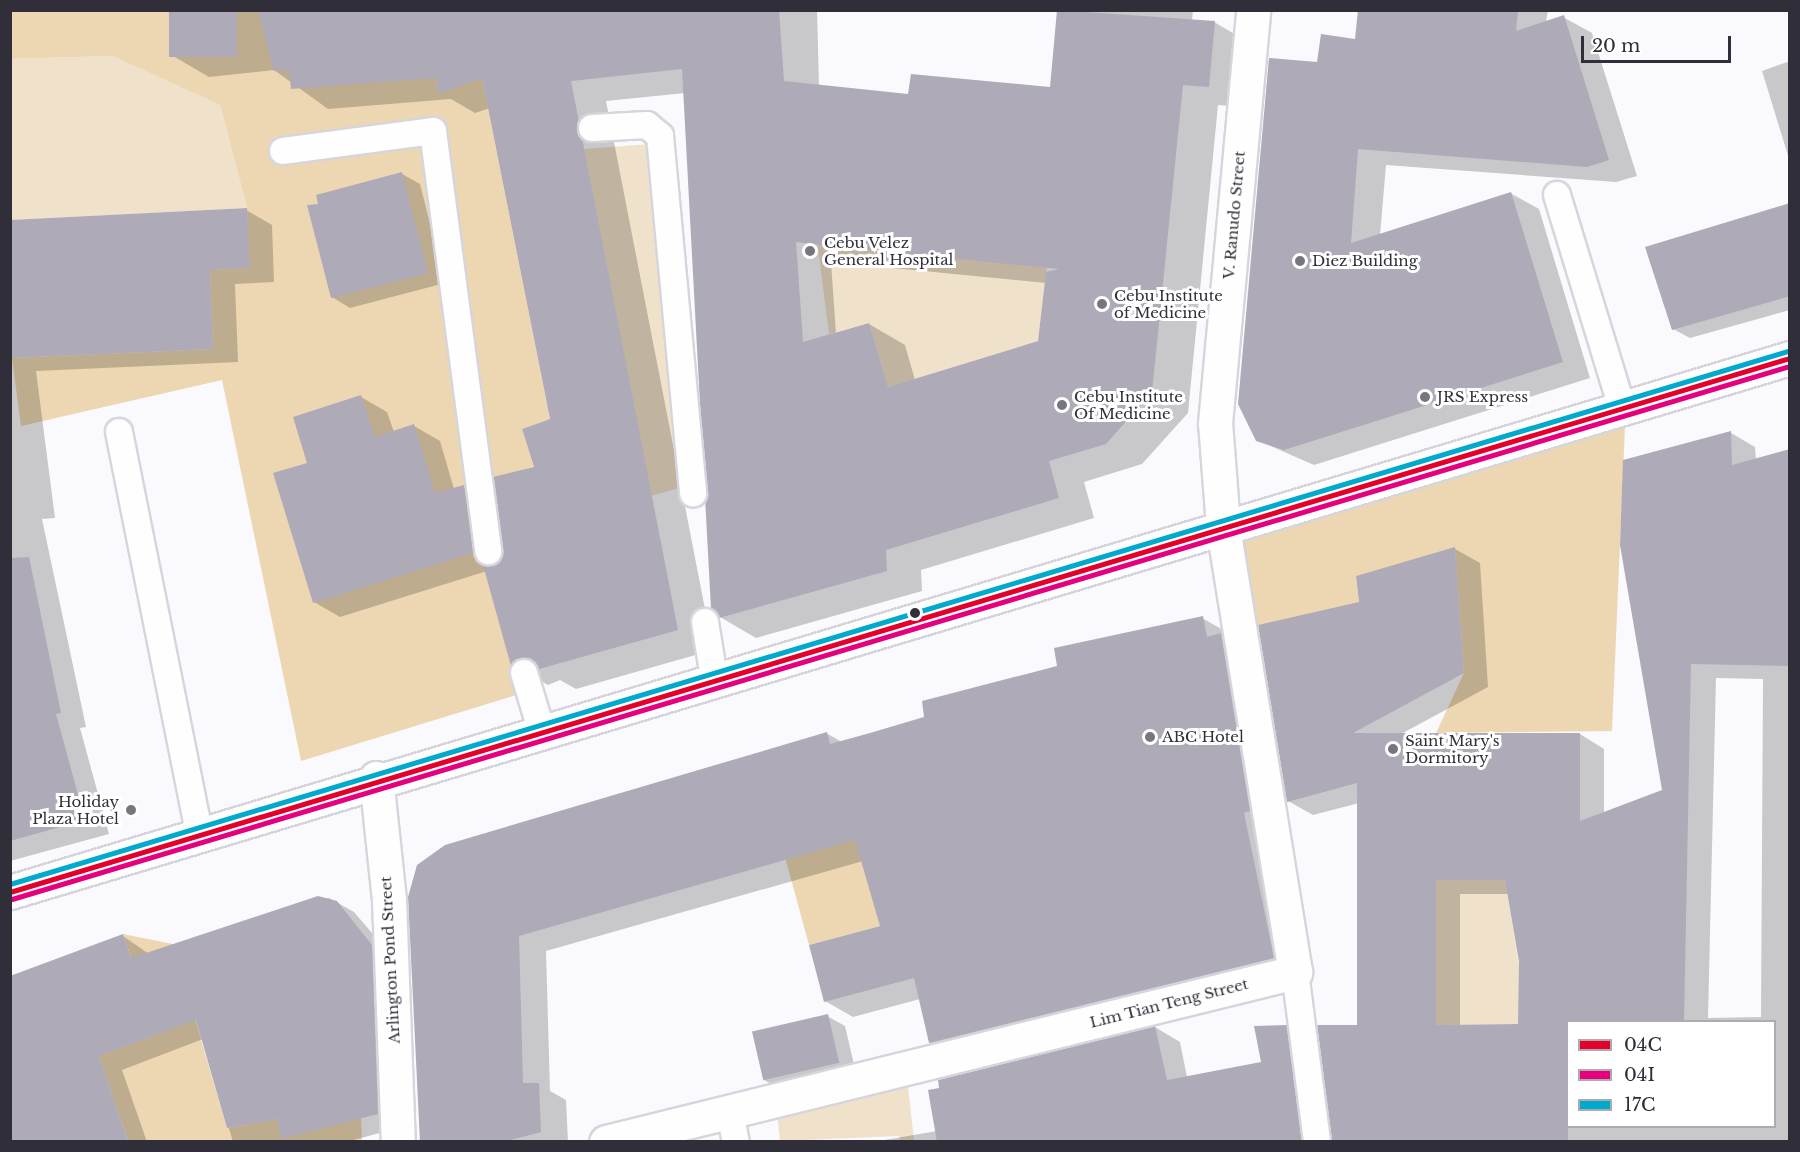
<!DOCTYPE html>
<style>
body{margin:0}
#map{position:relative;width:1800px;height:1152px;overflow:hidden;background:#faf9fd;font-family:"Libre Baskerville",serif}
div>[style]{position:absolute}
.green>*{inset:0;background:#f0e1ca}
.forest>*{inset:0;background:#edd7b2}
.shadow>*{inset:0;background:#0003}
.building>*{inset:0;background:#aeaab8;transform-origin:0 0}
.roads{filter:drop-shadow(2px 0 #d6d5dc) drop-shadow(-2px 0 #d6d5dc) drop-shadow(0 2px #d6d5dc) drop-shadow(0 -2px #d6d5dc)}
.lane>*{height:26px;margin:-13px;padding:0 13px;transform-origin:13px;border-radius:13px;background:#fefeff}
.street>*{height:33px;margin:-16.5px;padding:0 16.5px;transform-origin:16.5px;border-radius:16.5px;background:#fefeff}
.secondary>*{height:33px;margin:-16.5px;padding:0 16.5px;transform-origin:16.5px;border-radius:16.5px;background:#fefeff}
.bus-1>*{height:4.5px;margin:-2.25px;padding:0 2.25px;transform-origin:2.25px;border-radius:2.25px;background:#e4002b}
.bus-2>*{height:4.5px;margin:-2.25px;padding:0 2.25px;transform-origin:2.25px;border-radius:2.25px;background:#e5007d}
.bus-3>*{height:4.5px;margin:-2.25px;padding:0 2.25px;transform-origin:2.25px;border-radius:2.25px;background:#00a9ce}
.dots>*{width:16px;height:16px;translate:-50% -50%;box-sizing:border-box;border:3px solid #fff;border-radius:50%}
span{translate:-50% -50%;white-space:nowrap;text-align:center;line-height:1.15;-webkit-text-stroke:6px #fff;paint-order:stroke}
.street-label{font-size:15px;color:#302e39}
.poi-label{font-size:15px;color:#302e39}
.left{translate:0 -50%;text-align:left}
.right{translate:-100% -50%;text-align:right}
.frame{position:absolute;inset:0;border:12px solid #302e39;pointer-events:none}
.legend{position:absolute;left:1566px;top:1020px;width:210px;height:108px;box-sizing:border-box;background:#fff;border:2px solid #acabb0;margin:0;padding:8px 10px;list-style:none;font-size:18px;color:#302e39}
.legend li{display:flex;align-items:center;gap:12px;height:30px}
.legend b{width:30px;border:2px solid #acabb0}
.scale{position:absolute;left:1581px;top:36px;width:150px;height:27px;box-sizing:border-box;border:3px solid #302e39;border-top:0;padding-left:8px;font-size:18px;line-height:21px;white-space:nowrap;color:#302e39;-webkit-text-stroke:4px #fff;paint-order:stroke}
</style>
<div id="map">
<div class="green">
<i style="clip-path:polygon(112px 56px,220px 105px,247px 208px,11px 220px,10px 59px)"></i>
<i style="clip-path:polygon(651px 144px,686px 486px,651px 496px,584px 149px)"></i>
<i style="clip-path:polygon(817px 240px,1047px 267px,1038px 341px,888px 387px,869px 323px,829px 334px)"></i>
<i style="clip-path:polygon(1436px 880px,1505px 880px,1520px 972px,1518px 1024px,1436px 1025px)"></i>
<i style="clip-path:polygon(908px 1086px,914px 1141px,900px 1141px,899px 1136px,780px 1141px,777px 1113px)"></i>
</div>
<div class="forest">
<i style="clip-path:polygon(10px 11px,428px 11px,438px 93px,482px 78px,550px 419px,522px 429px,534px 467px,496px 477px,511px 538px,480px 553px,523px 693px,301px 761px,222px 380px,21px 426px,12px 358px,213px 349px,210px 270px,249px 268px,247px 208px,220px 105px,112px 56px,11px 59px)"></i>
<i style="clip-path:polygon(1625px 426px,1612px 731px,1436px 733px,1464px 673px,1455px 548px,1356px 576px,1365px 653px,1309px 614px,1246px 628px,1232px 535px)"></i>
<i style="clip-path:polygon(855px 838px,954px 906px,809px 945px,785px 857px)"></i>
<i style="clip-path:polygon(123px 934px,173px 944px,227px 1128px,277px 1119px,361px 1118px,362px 1141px,128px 1141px,99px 1056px,158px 1034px)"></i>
</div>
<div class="shadow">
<i style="clip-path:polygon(evenodd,171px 10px,817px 10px,819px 86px,910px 96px,1051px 89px,1058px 10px,1193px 10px,1192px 20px,1214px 22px,1250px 43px,1244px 107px,1218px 105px,1188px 413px,1142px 464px,1084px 482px,1094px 518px,921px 570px,922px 591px,756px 638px,720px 617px,685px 93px,606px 101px,713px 650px,576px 689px,560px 680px,548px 685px,513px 665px,487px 571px,340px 617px,314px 602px,309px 464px,361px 397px,387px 412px,394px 432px,414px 426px,440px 441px,454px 489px,464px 487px,490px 501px,498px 565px,551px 420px,490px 108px,475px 113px,451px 99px,328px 109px,274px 70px,209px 77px,173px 56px,171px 10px,831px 262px,1046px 283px,1040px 342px,915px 380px,905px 345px,869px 324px,836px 334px,831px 262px)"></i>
<i style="clip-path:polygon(1360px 10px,1548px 10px,1546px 22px,1563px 17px,1592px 33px,1637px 176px,1616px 182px,1386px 165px,1380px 235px,1510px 193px,1539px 209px,1590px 378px,1314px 465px,1257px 440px,1318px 64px,1356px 40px)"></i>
<i style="clip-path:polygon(1790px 61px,1790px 162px,1762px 71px)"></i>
<i style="clip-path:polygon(402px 174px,420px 184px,445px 283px,350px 308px,332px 297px,320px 205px)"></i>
<i style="clip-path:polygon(1790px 205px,1790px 310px,1690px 338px,1673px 329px)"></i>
<i style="clip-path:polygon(246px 210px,272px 225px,274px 282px,235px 284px,238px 362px,36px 371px,55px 518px,42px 519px,86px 727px,80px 728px,109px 834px,10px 861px,10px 221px)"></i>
<i style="clip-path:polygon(evenodd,1731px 433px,1755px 447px,1756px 460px,1790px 450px,1790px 1142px,1333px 1142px,1358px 1026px,1359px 803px,1313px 815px,1288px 801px,1360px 603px,1455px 549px,1480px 563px,1488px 687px,1401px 734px,1580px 734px,1604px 749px,1604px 814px,1664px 791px,1731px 433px,1716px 678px,1763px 679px,1761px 1017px,1708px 1018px,1716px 678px,1731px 433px,1460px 894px,1509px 894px,1520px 962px,1519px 1026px,1460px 1026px,1460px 894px,1731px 433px,1568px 1022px,1774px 1022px,1774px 1126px,1568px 1126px,1568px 1022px)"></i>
<i style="clip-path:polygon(1202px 618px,1230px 634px,1300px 973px,958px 1058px,930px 1042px,920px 999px,853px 1017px,825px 1001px,881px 927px,863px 861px,546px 951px,550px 1091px,566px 1100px,568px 1142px,421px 1142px,409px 897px,826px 733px,842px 742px,925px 718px)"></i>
<i style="clip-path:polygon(329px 898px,354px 912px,396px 961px,402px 1127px,346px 1142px,233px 1142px,203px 1039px,122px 1070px,147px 1142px,10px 1142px,123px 936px,149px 954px)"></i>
<i style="clip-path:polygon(827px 1016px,845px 1026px,856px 1073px,782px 1090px,764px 1080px)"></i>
<i style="clip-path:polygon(1155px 1027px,1180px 1042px,1187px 1077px,1263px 1063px,1286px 1027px,1311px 1041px,1324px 1142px,873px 1142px,937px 1131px)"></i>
</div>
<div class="building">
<i style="left:169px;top:10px;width:68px;height:47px"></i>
<i style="clip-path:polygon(evenodd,258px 10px,779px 10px,784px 81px,908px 94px,911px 74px,1050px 87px,1057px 10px,1215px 21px,1209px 87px,1183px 85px,1152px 392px,1106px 444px,1049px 461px,1059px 498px,886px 550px,887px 571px,719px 618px,711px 609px,682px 69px,571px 81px,678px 630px,539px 669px,527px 658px,511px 666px,483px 565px,498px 562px,503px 550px,493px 477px,534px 467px,522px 429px,550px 419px,482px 78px,438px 94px,436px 78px,291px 89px,289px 70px,274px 71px,258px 10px,796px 242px,820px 245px,1059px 269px,1046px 272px,1038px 341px,888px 387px,869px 323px,803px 342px,796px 242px)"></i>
<i style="clip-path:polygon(1358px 10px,1518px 10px,1516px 31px,1564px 15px,1609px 160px,1587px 167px,1358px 149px,1351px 243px,1511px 192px,1563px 362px,1284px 450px,1256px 441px,1238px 404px,1269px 58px,1317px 62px,1321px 34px,1355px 39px)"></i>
<i style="clip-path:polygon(402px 172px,428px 273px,331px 298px,307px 205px,318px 204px,316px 195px)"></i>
<i style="clip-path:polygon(1790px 203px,1790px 296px,1672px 330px,1645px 247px)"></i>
<i style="clip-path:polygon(247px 208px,250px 268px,210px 270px,213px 349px,10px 358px,10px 220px)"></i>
<i style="clip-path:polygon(361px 395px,375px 437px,414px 424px,435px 493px,464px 485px,473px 553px,313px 603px,273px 473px,307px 463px,293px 417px)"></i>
<i style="clip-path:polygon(evenodd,1731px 431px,1732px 465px,1790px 449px,1790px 666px,1691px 664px,1684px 1022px,1568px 1022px,1568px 1142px,1332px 1142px,1317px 1025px,1357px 1025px,1357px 783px,1287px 802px,1258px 625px,1359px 602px,1356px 576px,1455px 547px,1464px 673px,1353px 733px,1580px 733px,1580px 821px,1662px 790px,1620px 545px,1623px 460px,1731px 431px,1436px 880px,1505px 880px,1519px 962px,1518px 1024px,1436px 1025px,1436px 880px)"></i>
<i style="clip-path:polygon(29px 557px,61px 713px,56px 714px,85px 820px,10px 841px,10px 558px)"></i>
<i style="clip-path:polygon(1203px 616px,1207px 637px,1221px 633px,1250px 811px,1244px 813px,1274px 958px,929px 1043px,914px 978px,824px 1002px,809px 945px,880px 926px,855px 840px,519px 936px,523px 1083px,539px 1083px,541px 1132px,503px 1142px,420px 1142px,408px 897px,417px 865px,445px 845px,827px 732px,830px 744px,870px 733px,924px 717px,922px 701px,1057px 666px,1054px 648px)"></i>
<i style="clip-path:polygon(318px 896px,337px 901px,372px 945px,378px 1114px,281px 1139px,277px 1119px,227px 1128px,196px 1020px,99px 1056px,128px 1142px,10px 1142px,10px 976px,123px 934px,131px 958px)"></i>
<i style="left:828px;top:1014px;width:50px;height:78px;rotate:77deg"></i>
<i style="clip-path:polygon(1287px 1025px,1302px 1142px,937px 1142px,928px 1090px,939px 1088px,938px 1080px,1155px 1026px,1167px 1080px,1261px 1062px,1254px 1026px)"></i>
</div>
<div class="roads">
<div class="lane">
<i style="left:592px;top:128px;width:55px;rotate:-3.1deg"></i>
<i style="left:647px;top:125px;width:17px;rotate:40deg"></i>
<i style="left:660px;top:136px;width:359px;rotate:84.7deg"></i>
<i style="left:283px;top:151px;width:151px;rotate:-7.6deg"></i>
<i style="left:433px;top:131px;width:424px;rotate:82.5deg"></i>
<i style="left:1557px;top:195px;width:222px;rotate:73deg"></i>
<i style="left:119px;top:432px;width:409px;rotate:78.7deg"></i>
<i style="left:705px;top:622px;width:57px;rotate:80.9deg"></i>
<i style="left:524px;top:673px;width:59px;rotate:73.1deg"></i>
<i style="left:1295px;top:972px;width:171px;rotate:82.6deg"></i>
<i style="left:730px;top:1112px;width:31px;rotate:79deg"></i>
</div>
<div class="street">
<i style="left:376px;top:778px;width:123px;rotate:83.9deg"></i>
<i style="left:389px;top:900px;width:242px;rotate:87.9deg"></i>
<i style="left:606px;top:1142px;width:710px;rotate:-13.86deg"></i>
<i style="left:1295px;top:972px;width:452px;rotate:-99.2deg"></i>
</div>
<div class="secondary">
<i style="left:1223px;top:526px;width:103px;rotate:-94.4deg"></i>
<i style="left:1215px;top:423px;width:415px;rotate:-84.7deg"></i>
<i style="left:10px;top:892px;width:1858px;rotate:-16.7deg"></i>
</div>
</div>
<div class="bus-1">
<i style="left:10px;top:892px;width:1858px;rotate:-16.7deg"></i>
</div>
<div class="bus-2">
<i style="left:12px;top:899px;width:1856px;rotate:-16.69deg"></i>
</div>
<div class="bus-3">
<i style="left:10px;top:884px;width:1856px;rotate:-16.69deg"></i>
</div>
<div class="dots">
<i style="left:810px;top:251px;background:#77757e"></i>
<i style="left:1300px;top:261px;background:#77757e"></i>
<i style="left:1102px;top:304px;background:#77757e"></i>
<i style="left:1425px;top:397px;background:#77757e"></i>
<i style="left:1062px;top:405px;background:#77757e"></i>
<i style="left:915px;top:613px;background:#302e39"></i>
<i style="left:1150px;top:737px;background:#77757e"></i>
<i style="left:1393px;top:749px;background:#77757e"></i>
<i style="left:131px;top:810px;background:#77757e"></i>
</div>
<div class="street-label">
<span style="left:1234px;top:215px;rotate:-85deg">V. Ranudo Street</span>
<span style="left:390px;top:960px;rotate:-93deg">Arlington Pond Street</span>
<span style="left:1169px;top:1003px;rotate:-14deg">Lim Tian Teng Street</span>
</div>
<div class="poi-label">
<span class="left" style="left:824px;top:251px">Cebu Velez<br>General Hospital</span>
<span class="left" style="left:1312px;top:261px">Diez Building</span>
<span class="left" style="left:1114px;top:304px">Cebu Institute<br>of Medicine</span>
<span class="left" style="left:1074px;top:405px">Cebu Institute<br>Of Medicine</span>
<span class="left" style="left:1437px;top:397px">JRS Express</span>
<span class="left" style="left:1162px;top:737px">ABC Hotel</span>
<span class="left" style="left:1405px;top:749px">Saint Mary's<br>Dormitory</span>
<span class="right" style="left:119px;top:810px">Holiday<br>Plaza Hotel</span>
</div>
<div class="frame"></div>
<ul class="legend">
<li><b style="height:8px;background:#e4002b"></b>04C</li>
<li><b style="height:8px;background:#e5007d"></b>04I</li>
<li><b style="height:8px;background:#00a9ce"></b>17C</li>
</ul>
<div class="scale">20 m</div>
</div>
